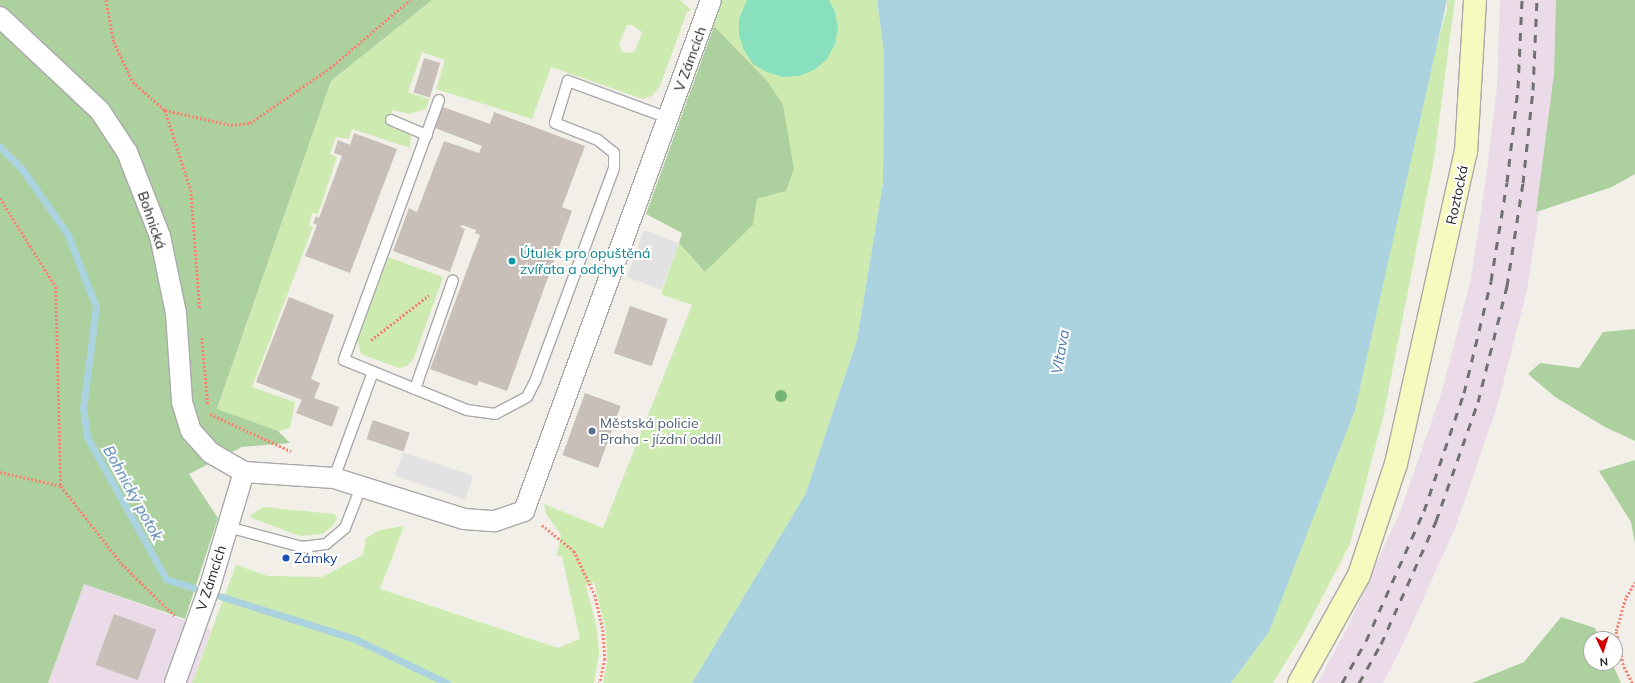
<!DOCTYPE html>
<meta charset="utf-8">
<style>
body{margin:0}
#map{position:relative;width:1635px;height:683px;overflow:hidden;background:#f2efe9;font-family:Mulish,sans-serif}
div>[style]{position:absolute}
.industrial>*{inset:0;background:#ebdbe8}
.grass>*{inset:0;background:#cdebb0}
.forest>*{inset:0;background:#add19e}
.pitch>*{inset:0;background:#88e0be}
.parking>*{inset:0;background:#e2e2e2;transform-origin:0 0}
.water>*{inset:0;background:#aad3df}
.stream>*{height:7px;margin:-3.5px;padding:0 3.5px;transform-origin:3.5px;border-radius:3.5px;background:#aad3df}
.building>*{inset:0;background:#c7bfb8;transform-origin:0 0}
.path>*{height:2.5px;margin-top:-1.25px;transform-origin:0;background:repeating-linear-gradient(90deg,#fa8072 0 2px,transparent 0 4px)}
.roads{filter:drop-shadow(1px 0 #a9a9a9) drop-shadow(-1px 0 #a9a9a9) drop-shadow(0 1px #a9a9a9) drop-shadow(0 -1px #a9a9a9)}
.service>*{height:10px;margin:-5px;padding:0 5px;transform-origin:5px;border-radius:5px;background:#fff}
.minor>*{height:20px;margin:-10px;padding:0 10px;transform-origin:10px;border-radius:10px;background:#fff}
.secondary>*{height:22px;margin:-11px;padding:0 11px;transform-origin:11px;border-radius:11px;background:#f7fabf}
.rail>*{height:3px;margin-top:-1.5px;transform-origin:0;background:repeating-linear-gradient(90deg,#707070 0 8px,transparent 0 16px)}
.trees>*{width:12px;height:12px;margin:-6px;border-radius:50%;background:#74b475}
.dots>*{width:11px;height:11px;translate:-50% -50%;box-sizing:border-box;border:2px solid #fff;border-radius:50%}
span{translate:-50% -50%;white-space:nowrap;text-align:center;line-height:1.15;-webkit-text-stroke:4px #fff;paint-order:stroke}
.street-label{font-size:14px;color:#222}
.culture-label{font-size:14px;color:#0d838f}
.left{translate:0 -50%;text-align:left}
.service-label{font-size:14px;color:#4e5e75}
.transit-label{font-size:14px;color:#164399}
.water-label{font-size:15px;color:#4a7aab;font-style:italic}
.north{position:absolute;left:1583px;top:631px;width:40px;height:40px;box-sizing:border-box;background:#fff;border:1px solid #a7a7a7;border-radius:50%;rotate:176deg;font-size:11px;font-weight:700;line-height:16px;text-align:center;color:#222}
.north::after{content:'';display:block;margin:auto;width:14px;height:18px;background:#d40000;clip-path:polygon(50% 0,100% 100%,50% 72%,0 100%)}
</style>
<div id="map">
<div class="industrial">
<i style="clip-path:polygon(1500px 0,1557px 0,1557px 8px,1554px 91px,1543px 186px,1527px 290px,1497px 407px,1455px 528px,1399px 653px,1383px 683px,1317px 683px,1348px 627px,1402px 507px,1442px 391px,1471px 279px,1486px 178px,1497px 87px)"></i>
<i style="clip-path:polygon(84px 584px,211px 630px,192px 683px,48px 683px)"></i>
</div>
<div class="grass">
<i style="clip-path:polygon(evenodd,432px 0,680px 0,691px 10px,687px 12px,660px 86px,652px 96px,643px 99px,551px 67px,532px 119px,436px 89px,445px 60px,422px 52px,408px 92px,429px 99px,426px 109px,409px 114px,393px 110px,388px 122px,411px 134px,410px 148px,352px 129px,349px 139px,336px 137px,330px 154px,337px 157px,318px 214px,312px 213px,309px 225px,313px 227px,252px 387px,295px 402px,290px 428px,278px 431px,217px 410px,331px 81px,432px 0,627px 25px,632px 25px,642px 32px,635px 51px,630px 53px,623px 52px,619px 45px,627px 25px)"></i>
<i style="clip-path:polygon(718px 0,877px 0,884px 54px,883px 183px,857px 340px,805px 495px,692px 683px,603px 683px,607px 661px,606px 632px,594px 582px,586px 585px,597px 629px,599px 654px,594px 683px,192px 683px,236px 565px,268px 576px,322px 577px,363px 555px,366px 538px,380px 530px,404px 526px,380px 589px,558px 648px,580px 639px,562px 556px,557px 556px,561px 535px,546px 514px,544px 504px,603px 528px,692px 305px,661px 294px,679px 243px,705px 272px,753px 225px,757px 199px,786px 191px,768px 82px,714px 26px,711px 17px)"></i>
<i style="clip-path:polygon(1447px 0,1455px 0,1434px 159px,1384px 413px,1350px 544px,1303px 634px,1273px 683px,1231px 683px,1269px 632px,1447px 9px)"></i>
<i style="clip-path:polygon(388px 257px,443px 277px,414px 358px,407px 366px,399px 368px,361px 354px,357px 341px)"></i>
<i style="clip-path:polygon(263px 507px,334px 514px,337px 518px,333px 526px,322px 534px,300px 536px,251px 518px,251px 515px)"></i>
</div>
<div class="forest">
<i style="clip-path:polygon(0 0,432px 0,331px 81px,217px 409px,278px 431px,290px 443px,242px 447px,189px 474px,218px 518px,185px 619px,84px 584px,48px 683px,0 683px)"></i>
<i style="clip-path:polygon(1556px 0,1635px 0,1635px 174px,1612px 187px,1536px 212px,1554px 74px)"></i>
<i style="clip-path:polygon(714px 26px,768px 82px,783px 105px,794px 169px,786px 191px,757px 199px,753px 225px,705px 272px,679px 243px,682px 233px,646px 214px)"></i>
<i style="clip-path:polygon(1635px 329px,1635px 441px,1605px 427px,1555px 397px,1528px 374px,1540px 363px,1579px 368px,1603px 332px)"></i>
<i style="clip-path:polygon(1635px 460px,1635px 544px,1631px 522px,1599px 471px)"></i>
<i style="clip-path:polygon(1561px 617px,1595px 628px,1600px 639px,1591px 639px,1591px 663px,1612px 663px,1621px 683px,1472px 683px,1524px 662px)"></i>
</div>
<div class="pitch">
<i style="clip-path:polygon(747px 0,829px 0,835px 12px,838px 28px,835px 44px,827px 59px,814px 70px,799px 76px,783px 77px,767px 72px,753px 64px,744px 50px,739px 35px,739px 19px)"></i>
</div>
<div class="parking">
<i style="left:644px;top:230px;width:37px;height:50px;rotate:20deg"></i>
<i style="left:403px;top:452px;width:74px;height:25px;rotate:19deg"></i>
</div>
<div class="water">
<i style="clip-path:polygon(877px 0,1447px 0,1355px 410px,1269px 632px,1231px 683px,692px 683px,805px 495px,857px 340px,883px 183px,884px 54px)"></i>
</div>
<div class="stream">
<i style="left:0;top:147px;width:31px;rotate:45deg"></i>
<i style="left:22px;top:169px;width:80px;rotate:55.1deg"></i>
<i style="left:68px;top:235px;width:77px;rotate:68.7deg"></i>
<i style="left:96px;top:307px;width:102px;rotate:97.3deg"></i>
<i style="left:83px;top:408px;width:29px;rotate:82deg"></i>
<i style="left:87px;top:437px;width:162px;rotate:60.9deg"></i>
<i style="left:166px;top:579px;width:198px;rotate:17.6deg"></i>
<i style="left:355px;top:639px;width:102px;rotate:25.6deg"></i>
</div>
<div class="building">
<i style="left:424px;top:58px;width:17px;height:36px;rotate:17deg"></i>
<i style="clip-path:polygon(443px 107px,490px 124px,494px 112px,585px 146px,562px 207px,572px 211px,507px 391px,479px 381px,477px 386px,430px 369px,480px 235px,475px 233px,476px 230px,462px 225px,460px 227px,465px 229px,450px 272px,393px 251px,409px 208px,417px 212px,444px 141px,479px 153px,482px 146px,435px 128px)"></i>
<i style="clip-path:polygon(354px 133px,397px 149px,350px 273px,305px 256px,317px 225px,313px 223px,316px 216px,319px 218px,342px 156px,334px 153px,338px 140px,350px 145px)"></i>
<i style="clip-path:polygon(289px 297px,334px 315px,311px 379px,320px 383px,314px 398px,339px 407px,332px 427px,296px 413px,302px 400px,256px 382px)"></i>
<i style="left:630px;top:306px;width:40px;height:50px;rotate:19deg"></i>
<i style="left:585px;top:393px;width:38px;height:66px;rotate:20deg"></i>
<i style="left:373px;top:420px;width:39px;height:20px;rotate:19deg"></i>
<i style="left:114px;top:614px;width:45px;height:54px;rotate:20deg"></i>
</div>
<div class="path">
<i style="left:106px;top:0;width:43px;rotate:79.2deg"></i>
<i style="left:114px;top:42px;width:44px;rotate:64.6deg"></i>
<i style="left:133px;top:82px;width:43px;rotate:41.2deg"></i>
<i style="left:165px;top:110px;width:68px;rotate:12.8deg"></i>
<i style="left:231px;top:125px;width:19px;rotate:-6deg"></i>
<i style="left:250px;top:123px;width:97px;rotate:-34.5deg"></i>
<i style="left:330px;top:68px;width:105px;rotate:-40.4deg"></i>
<i style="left:165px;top:110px;width:84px;rotate:72deg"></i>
<i style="left:191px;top:190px;width:120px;rotate:85.7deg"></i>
<i style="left:0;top:198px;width:105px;rotate:57.8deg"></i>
<i style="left:56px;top:287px;width:199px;rotate:88.6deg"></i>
<i style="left:61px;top:486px;width:99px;rotate:52deg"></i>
<i style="left:122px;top:564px;width:74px;rotate:44.5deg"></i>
<i style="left:202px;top:338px;width:67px;rotate:84.9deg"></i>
<i style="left:371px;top:340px;width:73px;rotate:-37.8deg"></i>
<i style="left:210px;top:414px;width:89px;rotate:24.6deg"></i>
<i style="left:0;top:472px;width:63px;rotate:12.9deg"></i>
<i style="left:542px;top:525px;width:41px;rotate:39.1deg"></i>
<i style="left:574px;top:551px;width:49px;rotate:64.5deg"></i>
<i style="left:595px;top:595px;width:36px;rotate:77deg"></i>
<i style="left:603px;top:630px;width:29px;rotate:86deg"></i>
<i style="left:605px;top:659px;width:25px;rotate:102deg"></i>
<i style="left:1632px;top:683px;width:20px;rotate:-117deg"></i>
<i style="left:1623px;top:665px;width:35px;rotate:-102deg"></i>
<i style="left:1616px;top:631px;width:35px;rotate:-74deg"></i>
<i style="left:1626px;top:597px;width:17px;rotate:-59deg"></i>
</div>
<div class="roads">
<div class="service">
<i style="left:439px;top:100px;width:277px;rotate:110.1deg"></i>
<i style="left:344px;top:360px;width:133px;rotate:22.1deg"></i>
<i style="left:467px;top:410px;width:28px;rotate:8deg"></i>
<i style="left:495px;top:414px;width:36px;rotate:-28deg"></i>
<i style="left:527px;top:397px;width:20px;rotate:-63deg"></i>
<i style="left:536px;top:379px;width:225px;rotate:-69.7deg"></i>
<i style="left:614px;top:168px;width:15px;rotate:-90deg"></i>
<i style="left:614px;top:153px;width:21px;rotate:-141deg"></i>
<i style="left:598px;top:140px;width:46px;rotate:-158.4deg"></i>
<i style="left:555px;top:123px;width:44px;rotate:-72.8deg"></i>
<i style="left:568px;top:81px;width:107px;rotate:20.3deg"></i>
<i style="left:391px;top:120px;width:39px;rotate:23deg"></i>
<i style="left:415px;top:389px;width:115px;rotate:-70.8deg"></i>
<i style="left:334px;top:478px;width:113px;rotate:-69.8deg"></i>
<i style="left:228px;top:527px;width:77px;rotate:15.1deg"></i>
<i style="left:302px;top:547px;width:24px;rotate:-7deg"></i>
<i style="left:326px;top:544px;width:25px;rotate:-40deg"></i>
<i style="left:345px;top:528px;width:44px;rotate:-68.7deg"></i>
</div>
<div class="minor">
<i style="left:0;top:17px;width:137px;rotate:43.2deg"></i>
<i style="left:100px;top:111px;width:49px;rotate:56.6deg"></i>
<i style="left:127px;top:152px;width:90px;rotate:68.6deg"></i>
<i style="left:160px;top:236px;width:79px;rotate:78.3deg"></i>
<i style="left:176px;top:313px;width:89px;rotate:86.1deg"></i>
<i style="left:182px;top:402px;width:30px;rotate:73deg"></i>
<i style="left:191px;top:431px;width:30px;rotate:48deg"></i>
<i style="left:211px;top:453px;width:38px;rotate:30deg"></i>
<i style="left:244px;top:472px;width:90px;rotate:3.8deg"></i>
<i style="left:334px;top:478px;width:136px;rotate:17.5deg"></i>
<i style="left:464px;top:519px;width:31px;rotate:4deg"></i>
<i style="left:495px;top:521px;width:31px;rotate:-19deg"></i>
<i style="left:524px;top:511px;width:544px;rotate:-69.9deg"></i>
<i style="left:175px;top:683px;width:103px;rotate:-70.2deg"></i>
<i style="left:210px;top:586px;width:119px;rotate:-73.4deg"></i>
</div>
<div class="secondary">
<i style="left:1299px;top:683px;width:124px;rotate:-60.9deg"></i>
<i style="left:1359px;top:575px;width:117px;rotate:-71.6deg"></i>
<i style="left:1396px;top:464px;width:320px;rotate:-77.4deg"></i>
<i style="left:1466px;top:152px;width:152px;rotate:-86.6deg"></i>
</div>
</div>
<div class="rail">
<i style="left:1342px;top:683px;width:48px;rotate:-60.3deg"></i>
<i style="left:1366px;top:641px;width:142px;rotate:-66deg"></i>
<i style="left:1424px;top:511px;width:125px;rotate:-71.3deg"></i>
<i style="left:1464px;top:393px;width:115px;rotate:-76.4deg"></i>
<i style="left:1491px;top:281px;width:100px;rotate:-80.8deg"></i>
<i style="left:1507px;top:182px;width:95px;rotate:-83.3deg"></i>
<i style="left:1518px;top:88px;width:88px;rotate:-87.4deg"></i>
<i style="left:1359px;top:683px;width:45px;rotate:-60.6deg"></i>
<i style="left:1381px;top:644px;width:135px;rotate:-65.9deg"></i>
<i style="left:1436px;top:521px;width:126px;rotate:-70.6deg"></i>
<i style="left:1478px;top:402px;width:120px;rotate:-76deg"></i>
<i style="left:1507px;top:286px;width:104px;rotate:-81.2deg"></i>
<i style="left:1523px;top:183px;width:94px;rotate:-83.9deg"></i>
<i style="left:1533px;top:90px;width:90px;rotate:-87.5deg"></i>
</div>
<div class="trees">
<i style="left:781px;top:396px"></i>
</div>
<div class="dots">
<i style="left:512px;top:261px;background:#0f9aa8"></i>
<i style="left:592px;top:431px;background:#5c6f8a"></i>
<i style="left:286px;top:558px;background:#1a4fb4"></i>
</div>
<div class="street-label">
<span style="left:690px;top:59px;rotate:-70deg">V Zámcích</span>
<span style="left:1457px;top:195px;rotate:-78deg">Roztocká</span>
<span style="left:152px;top:220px;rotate:71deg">Bohnická</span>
<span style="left:211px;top:578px;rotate:-72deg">V Zámcích</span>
</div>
<div class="culture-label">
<span class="left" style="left:520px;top:261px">Útulek pro opuštěná<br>zvířata a odchyt</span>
</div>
<div class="service-label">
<span class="left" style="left:600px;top:431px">Městská policie<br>Praha - jízdní oddíl</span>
</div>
<div class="transit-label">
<span class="left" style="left:294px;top:558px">Zámky</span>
</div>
<div class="water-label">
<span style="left:1060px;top:352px;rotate:-80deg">Vltava</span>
<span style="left:133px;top:493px;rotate:61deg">Bohnický potok</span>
</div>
<div class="north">N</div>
</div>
